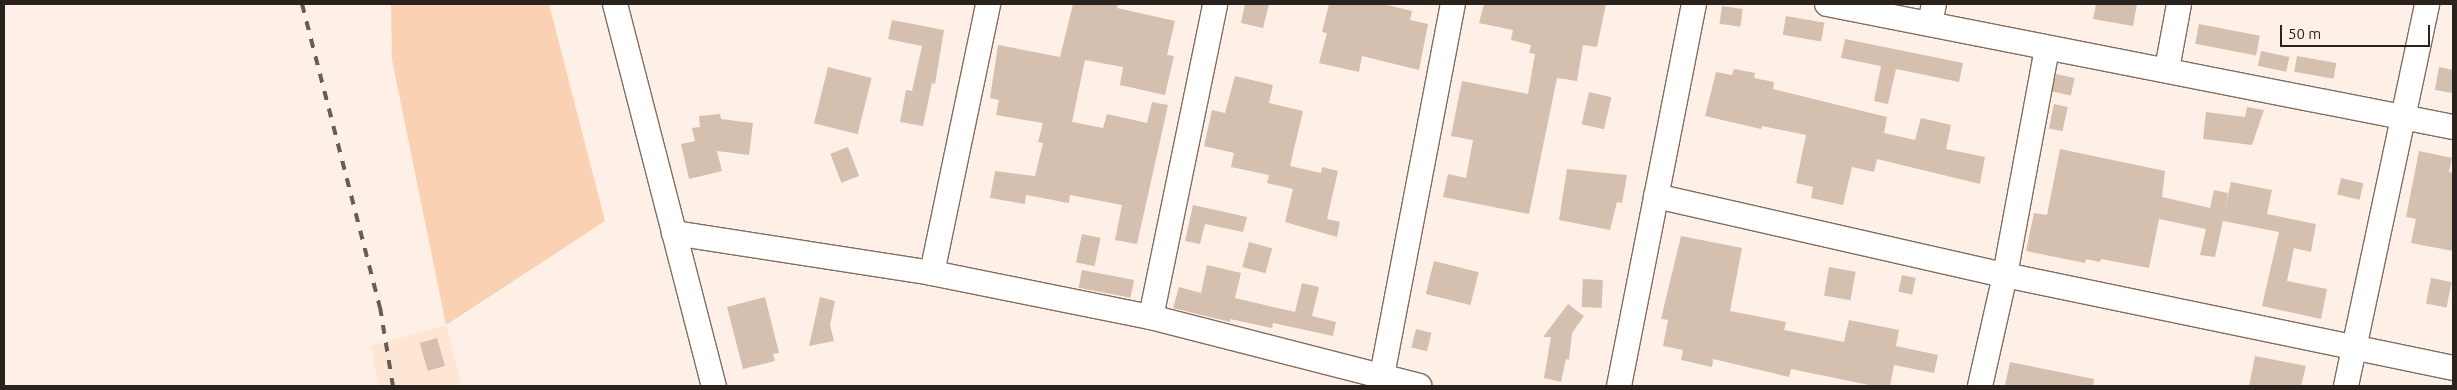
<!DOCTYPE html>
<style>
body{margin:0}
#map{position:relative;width:2457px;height:390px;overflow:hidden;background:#fef0e7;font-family:Ubuntu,sans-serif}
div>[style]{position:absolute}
.built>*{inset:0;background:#fee6d5}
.green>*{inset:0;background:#fad1b3}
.building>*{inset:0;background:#d5bfaf;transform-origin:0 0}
.roads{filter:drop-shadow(1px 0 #816d5f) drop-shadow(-1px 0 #816d5f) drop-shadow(0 1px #816d5f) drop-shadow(0 -1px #816d5f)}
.minor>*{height:24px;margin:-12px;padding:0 12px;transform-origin:12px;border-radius:12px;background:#fff}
.rail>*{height:4px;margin-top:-2px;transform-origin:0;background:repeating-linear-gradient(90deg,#665d56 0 9px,transparent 0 18px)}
span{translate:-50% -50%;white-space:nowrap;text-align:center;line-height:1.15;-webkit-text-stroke:4px #fef0e7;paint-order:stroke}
.frame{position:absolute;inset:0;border:5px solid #2a221c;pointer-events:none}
.scale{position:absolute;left:2280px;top:25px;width:150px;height:22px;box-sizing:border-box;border:2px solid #2a221c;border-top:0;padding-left:6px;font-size:15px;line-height:18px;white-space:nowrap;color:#2a221c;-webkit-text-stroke:4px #fef0e7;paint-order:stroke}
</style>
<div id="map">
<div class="built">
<i style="clip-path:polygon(446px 325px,462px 386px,378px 386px,371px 346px)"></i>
</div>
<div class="green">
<i style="clip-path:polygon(391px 4px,549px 4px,605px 221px,446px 325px,392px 60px)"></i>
</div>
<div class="building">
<i style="clip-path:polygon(1073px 4px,1118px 4px,1117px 8px,1175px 21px,1167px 55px,1174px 56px,1165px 95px,1120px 85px,1123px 67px,1085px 60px,1072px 122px,1103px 128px,1107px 114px,1147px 123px,1152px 102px,1168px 105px,1137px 244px,1115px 240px,1122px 205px,1070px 195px,1069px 203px,1026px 195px,1025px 204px,990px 198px,995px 171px,1035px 176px,1043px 143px,1038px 142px,1043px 123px,996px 115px,999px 100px,990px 98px,998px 45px,1060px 57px)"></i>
<i style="clip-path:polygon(1245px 4px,1269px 4px,1263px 28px,1241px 23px)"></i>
<i style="clip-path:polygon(1329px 4px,1383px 4px,1412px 11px,1410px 20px,1428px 24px,1419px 70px,1362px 56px,1359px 72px,1319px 63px,1327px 33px,1322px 32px)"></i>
<i style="clip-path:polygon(1484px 4px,1606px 4px,1597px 47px,1583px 45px,1577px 81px,1557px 78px,1529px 214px,1443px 197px,1448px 174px,1466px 178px,1473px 140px,1451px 136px,1462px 81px,1528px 94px,1535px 54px,1529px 53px,1531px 45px,1511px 40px,1513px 30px,1479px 23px)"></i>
<i style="clip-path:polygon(2096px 4px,2137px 4px,2133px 26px,2093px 19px)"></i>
<i style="left:1722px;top:6px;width:21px;height:18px;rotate:8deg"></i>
<i style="left:1786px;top:16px;width:39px;height:19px;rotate:10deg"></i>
<i style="clip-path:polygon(892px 20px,944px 30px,935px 84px,932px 83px,923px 126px,900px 122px,906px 90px,912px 91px,922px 46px,888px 39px)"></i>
<i style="left:2199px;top:24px;width:62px;height:20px;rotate:11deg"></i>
<i style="clip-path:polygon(1845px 39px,1963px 63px,1959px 82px,1896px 69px,1888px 104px,1874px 101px,1881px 66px,1841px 58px)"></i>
<i style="left:2261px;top:51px;width:29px;height:15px;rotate:12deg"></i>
<i style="left:2297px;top:56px;width:40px;height:16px;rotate:10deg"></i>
<i style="left:828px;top:67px;width:45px;height:58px;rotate:14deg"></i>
<i style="clip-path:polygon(2439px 67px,2453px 70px,2453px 93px,2435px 90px)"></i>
<i style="clip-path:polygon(1734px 69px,1755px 73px,1754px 78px,1774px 82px,1773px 89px,1887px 117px,1884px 133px,1915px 140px,1921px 118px,1951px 125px,1946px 149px,1985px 157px,1980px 184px,1877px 159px,1874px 172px,1852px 167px,1843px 205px,1811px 198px,1813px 187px,1796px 183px,1806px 135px,1762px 126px,1761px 129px,1705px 116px,1716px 72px,1732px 75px)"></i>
<i style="left:2056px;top:74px;width:19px;height:18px;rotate:12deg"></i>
<i style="clip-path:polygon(1235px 76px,1273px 85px,1269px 103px,1303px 111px,1290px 166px,1321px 173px,1322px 167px,1338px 171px,1327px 219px,1340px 222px,1337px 237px,1285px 222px,1293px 189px,1267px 183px,1269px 175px,1231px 167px,1234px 153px,1204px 146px,1212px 110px,1225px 113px)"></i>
<i style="left:1589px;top:92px;width:23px;height:33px;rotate:13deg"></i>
<i style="left:2054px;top:104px;width:14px;height:25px;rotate:12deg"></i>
<i style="clip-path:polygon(2247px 107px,2264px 110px,2252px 145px,2203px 139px,2206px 112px,2245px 117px)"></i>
<i style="clip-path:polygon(720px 114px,721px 119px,753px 123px,749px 155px,717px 151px,722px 171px,689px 179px,681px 144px,695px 141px,692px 128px,700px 127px,699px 116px)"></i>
<i style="left:848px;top:147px;width:31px;height:19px;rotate:69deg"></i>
<i style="clip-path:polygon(2060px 149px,2165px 171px,2162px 197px,2210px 208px,2214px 190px,2228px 193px,2224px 213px,2231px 182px,2272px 190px,2267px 214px,2316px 224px,2311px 252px,2294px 248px,2287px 281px,2327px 289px,2321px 319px,2262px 306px,2279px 232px,2223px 221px,2215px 257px,2200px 255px,2206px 229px,2159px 219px,2149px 268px,2101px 259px,2100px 262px,2086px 259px,2085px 263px,2026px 251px,2034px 213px,2047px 215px)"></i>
<i style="clip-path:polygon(2419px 151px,2452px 158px,2449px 172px,2453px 173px,2453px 251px,2411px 243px,2416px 219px,2406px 217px)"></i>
<i style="clip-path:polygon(1567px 169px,1627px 175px,1622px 203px,1617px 202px,1610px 230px,1559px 220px)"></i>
<i style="left:2341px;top:178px;width:23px;height:17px;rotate:13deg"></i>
<i style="clip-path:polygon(1193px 205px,1247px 217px,1243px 232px,1205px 224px,1200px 244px,1185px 241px)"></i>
<i style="left:1082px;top:234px;width:19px;height:29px;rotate:12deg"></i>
<i style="clip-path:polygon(1681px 236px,1742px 248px,1730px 311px,1786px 322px,1784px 330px,1844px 342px,1849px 320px,1899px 330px,1896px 346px,1938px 355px,1934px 373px,1894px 365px,1890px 386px,1874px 386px,1791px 369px,1789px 377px,1713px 359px,1712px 367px,1681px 360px,1683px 350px,1663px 346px,1668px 320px,1661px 319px)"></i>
<i style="left:1249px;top:242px;width:24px;height:26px;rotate:15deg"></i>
<i style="left:1434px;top:261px;width:46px;height:34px;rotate:14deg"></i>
<i style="clip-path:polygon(1207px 265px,1241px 273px,1235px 298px,1295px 312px,1302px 283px,1319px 287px,1312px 316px,1336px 322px,1333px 336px,1273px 323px,1272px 328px,1230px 319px,1230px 322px,1173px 308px,1179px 287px,1201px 293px)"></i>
<i style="left:1829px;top:267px;width:27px;height:29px;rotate:10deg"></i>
<i style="left:1082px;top:270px;width:53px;height:18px;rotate:11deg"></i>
<i style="left:1902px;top:275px;width:14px;height:17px;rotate:12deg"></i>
<i style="left:2431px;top:278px;width:21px;height:26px;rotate:11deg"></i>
<i style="left:1583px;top:279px;width:20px;height:28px;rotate:3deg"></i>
<i style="clip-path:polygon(765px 297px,779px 353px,773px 354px,775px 361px,743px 369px,727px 307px)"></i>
<i style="clip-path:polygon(820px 297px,835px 301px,830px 325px,834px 341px,809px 346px)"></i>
<i style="clip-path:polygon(1568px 304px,1584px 316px,1572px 333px,1569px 360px,1566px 359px,1561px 382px,1544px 378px,1551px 337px,1543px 337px)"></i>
<i style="left:1416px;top:329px;width:16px;height:19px;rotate:14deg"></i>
<i style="left:437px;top:338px;width:29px;height:18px;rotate:74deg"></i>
<i style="clip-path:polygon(2255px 356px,2306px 366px,2301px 386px,2249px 386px)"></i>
<i style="clip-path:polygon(2010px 362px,2094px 379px,2093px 386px,2005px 386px)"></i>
</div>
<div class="roads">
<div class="minor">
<i style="left:615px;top:4px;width:395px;rotate:75.5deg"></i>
<i style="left:1827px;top:4px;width:638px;rotate:11.12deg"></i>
<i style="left:1930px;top:24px;width:20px;rotate:-79deg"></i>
<i style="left:2167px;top:69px;width:66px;rotate:-79.5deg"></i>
<i style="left:1656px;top:196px;width:358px;rotate:12.8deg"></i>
<i style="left:2005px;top:275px;width:458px;rotate:11.7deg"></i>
<i style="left:674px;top:233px;width:261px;rotate:8.8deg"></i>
<i style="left:932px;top:273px;width:223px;rotate:11.4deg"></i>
<i style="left:1151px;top:317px;width:277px;rotate:14.4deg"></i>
<i style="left:932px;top:273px;width:275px;rotate:-78.2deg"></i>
<i style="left:1151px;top:317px;width:319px;rotate:-78.4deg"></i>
<i style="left:1380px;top:386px;width:389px;rotate:-79.2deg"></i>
<i style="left:1619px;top:386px;width:389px;rotate:-78.9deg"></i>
<i style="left:1980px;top:386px;width:114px;rotate:-77.3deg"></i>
<i style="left:2005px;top:275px;width:230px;rotate:-79.5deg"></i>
<i style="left:2346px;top:386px;width:390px;rotate:-78deg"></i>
</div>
</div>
<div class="rail">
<i style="left:302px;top:4px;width:313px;rotate:75.6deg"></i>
<i style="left:380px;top:307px;width:80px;rotate:80.7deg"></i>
</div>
<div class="frame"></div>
<div class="scale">50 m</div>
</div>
